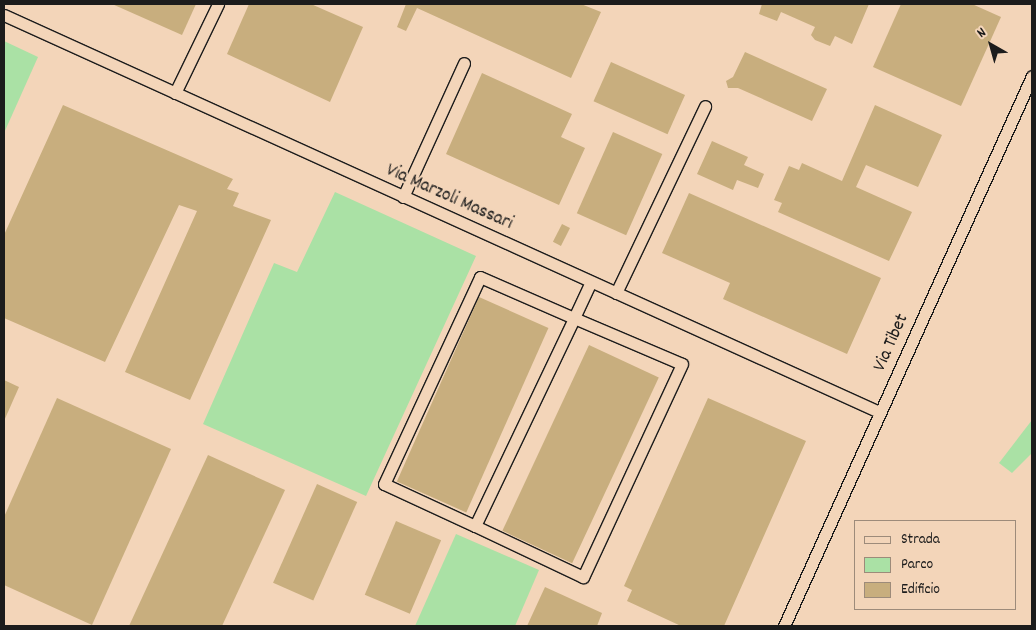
<!DOCTYPE html>
<style>
body{margin:0}
#map{position:relative;width:1036px;height:630px;overflow:hidden;background:#f3d5b9;font-family:Dekko,sans-serif}
div>[style]{position:absolute}
.green>*{inset:0;background:#aae1a5}
.building>*{inset:0;background:#c8ae7e;transform-origin:0 0}
.roads{filter:drop-shadow(1px 0 #1c1c1c) drop-shadow(-1px 0 #1c1c1c) drop-shadow(0 1px #1c1c1c) drop-shadow(0 -1px #1c1c1c)}
.minor>*{height:11px;margin:-5.5px;padding:0 5.5px;transform-origin:5.5px;border-radius:5.5px;background:#f3d5b9}
span{translate:-50% -50%;white-space:nowrap;text-align:center;line-height:1.15;-webkit-text-stroke:4px #f3d5b9;paint-order:stroke}
.street-label{font-size:19px;color:#1c1c1c}
.frame{position:absolute;inset:0;border:5px solid #1c1c1c;pointer-events:none}
.legend{position:absolute;left:854px;top:520px;width:162px;height:90px;box-sizing:border-box;background:#f3d5b9;border:1px solid #9d8b7a;margin:0;padding:6px 9px;list-style:none;font-size:15px;color:#1c1c1c}
.legend li{display:flex;align-items:center;gap:10px;height:25px}
.legend b{width:25px;border:1px solid #9d8b7a}
.north{position:absolute;left:966px;top:20px;width:50px;height:50px;-webkit-text-stroke:4px #f3d5b9;paint-order:stroke;rotate:322deg;font-size:14px;font-weight:700;line-height:20px;text-align:center;color:#1c1c1c}
.north::after{content:'';display:block;margin:auto;width:18px;height:22px;background:#1c1c1c;clip-path:polygon(50% 0,100% 100%,50% 72%,0 100%)}
</style>
<div id="map">
<div class="green">
<i style="clip-path:polygon(4px 41px,38px 57px,4px 133px)"></i>
<i style="clip-path:polygon(335px 192px,476px 256px,366px 496px,203px 424px,274px 263px,297px 272px)"></i>
<i style="clip-path:polygon(1032px 420px,1032px 453px,1012px 473px,999px 463px)"></i>
<i style="clip-path:polygon(456px 534px,539px 570px,515px 626px,415px 626px)"></i>
</div>
<div class="building">
<i style="clip-path:polygon(112px 4px,196px 4px,182px 35px)"></i>
<i style="clip-path:polygon(249px 4px,311px 4px,363px 27px,330px 102px,227px 54px)"></i>
<i style="clip-path:polygon(406px 4px,581px 4px,601px 12px,571px 78px,417px 8px,406px 31px,397px 27px)"></i>
<i style="clip-path:polygon(762px 4px,869px 4px,852px 44px,835px 36px,830px 46px,815px 40px,811px 35px,815px 27px,781px 12px,777px 21px,759px 14px)"></i>
<i style="clip-path:polygon(901px 4px,972px 4px,1001px 17px,961px 106px,873px 67px)"></i>
<i style="clip-path:polygon(745px 52px,827px 89px,812px 121px,738px 88px,728px 88px,726px 81px,733px 77px)"></i>
<i style="left:611px;top:62px;width:81px;height:43px;rotate:24deg"></i>
<i style="clip-path:polygon(482px 73px,572px 114px,561px 137px,585px 148px,559px 205px,446px 154px)"></i>
<i style="clip-path:polygon(63px 105px,233px 179px,227px 189px,239px 193px,233px 206px,271px 220px,190px 400px,125px 372px,197px 211px,179px 205px,105px 362px,4px 318px,4px 235px)"></i>
<i style="clip-path:polygon(875px 105px,942px 135px,918px 187px,866px 165px,856px 187px,912px 212px,889px 261px,778px 212px,782px 203px,774px 200px,789px 166px,799px 170px,802px 163px,842px 181px)"></i>
<i style="left:613px;top:132px;width:54px;height:89px;rotate:24deg"></i>
<i style="clip-path:polygon(712px 141px,748px 157px,744px 165px,764px 174px,758px 188px,737px 180px,733px 190px,697px 174px)"></i>
<i style="clip-path:polygon(689px 193px,881px 278px,847px 354px,723px 299px,730px 283px,662px 253px)"></i>
<i style="left:562px;top:224px;width:9px;height:20px;rotate:27deg"></i>
<i style="left:479px;top:297px;width:76px;height:202px;rotate:24deg"></i>
<i style="left:589px;top:345px;width:77px;height:205px;rotate:25deg"></i>
<i style="clip-path:polygon(4px 380px,19px 387px,4px 421px)"></i>
<i style="clip-path:polygon(57px 398px,171px 449px,92px 625px,4px 585px,4px 517px)"></i>
<i style="clip-path:polygon(708px 398px,806px 441px,724px 626px,681px 626px,627px 601px,632px 590px,624px 586px)"></i>
<i style="clip-path:polygon(208px 455px,285px 490px,222px 626px,129px 626px)"></i>
<i style="left:317px;top:484px;width:44px;height:108px;rotate:24deg"></i>
<i style="left:396px;top:521px;width:49px;height:80px;rotate:23deg"></i>
<i style="clip-path:polygon(545px 587px,602px 613px,597px 626px,527px 626px)"></i>
</div>
<div class="roads">
<div class="minor">
<i style="left:4px;top:15px;width:961px;rotate:24.4deg"></i>
<i style="left:175px;top:93px;width:99px;rotate:-64.2deg"></i>
<i style="left:403px;top:197px;width:147px;rotate:-65.5deg"></i>
<i style="left:616px;top:293px;width:207px;rotate:-64.5deg"></i>
<i style="left:475px;top:526px;width:100px;rotate:-155.2deg"></i>
<i style="left:384px;top:484px;width:228px;rotate:-65.1deg"></i>
<i style="left:480px;top:277px;width:103px;rotate:23.6deg"></i>
<i style="left:574px;top:318px;width:117px;rotate:23.1deg"></i>
<i style="left:682px;top:364px;width:235px;rotate:114.9deg"></i>
<i style="left:583px;top:577px;width:119px;rotate:-154.7deg"></i>
<i style="left:475px;top:526px;width:230px;rotate:-64.5deg"></i>
<i style="left:574px;top:318px;width:40px;rotate:-65deg"></i>
<i style="left:784px;top:626px;width:603px;rotate:-65.73deg"></i>
</div>
</div>
<div class="street-label">
<span style="left:449px;top:198px;rotate:24deg">Via Marzoli Massari</span>
<span style="left:892px;top:343px;rotate:-66deg">Via Tibet</span>
</div>
<div class="frame"></div>
<ul class="legend">
<li><b style="height:6px;background:#f3d5b9"></b>Strada</li>
<li><b style="height:14px;background:#aae1a5"></b>Parco</li>
<li><b style="height:14px;background:#c8ae7e"></b>Edificio</li>
</ul>
<div class="north">N</div>
</div>
